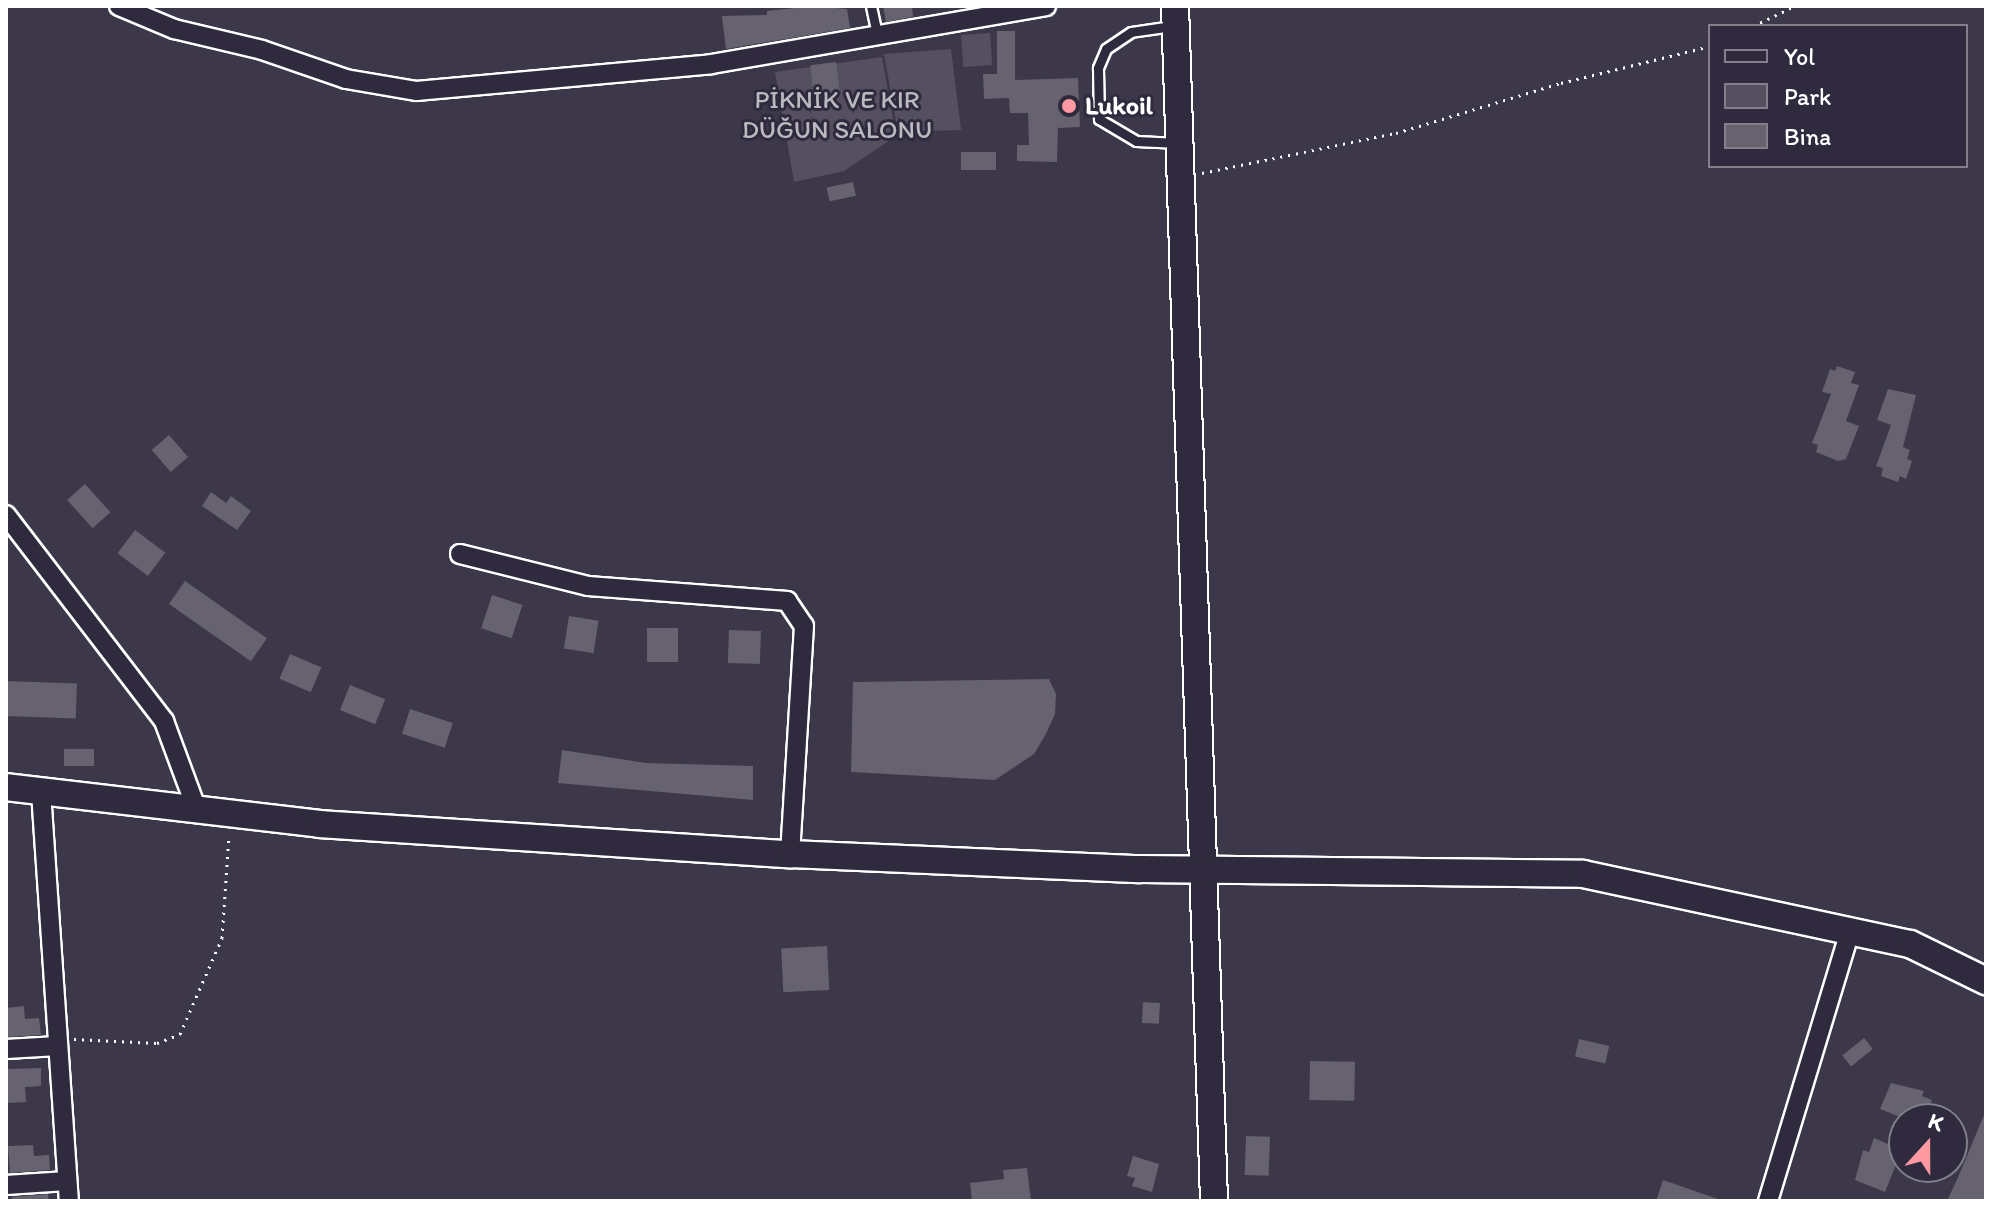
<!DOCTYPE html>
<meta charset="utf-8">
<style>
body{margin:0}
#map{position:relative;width:1992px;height:1207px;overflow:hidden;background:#3c3749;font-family:Itim,sans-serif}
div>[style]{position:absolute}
.green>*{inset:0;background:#555060;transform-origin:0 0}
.building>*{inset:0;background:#666270;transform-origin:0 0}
.path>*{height:3px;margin-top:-1.5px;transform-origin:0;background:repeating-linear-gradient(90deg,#fff 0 2px,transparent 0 8px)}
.roads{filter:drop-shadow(2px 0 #fff) drop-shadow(-2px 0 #fff) drop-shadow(0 2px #fff) drop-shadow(0 -2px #fff)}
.lane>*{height:9px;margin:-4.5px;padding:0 4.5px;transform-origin:4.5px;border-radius:4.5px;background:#2f2a3d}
.street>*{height:18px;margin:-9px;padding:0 9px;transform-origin:9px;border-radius:9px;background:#2f2a3d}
.secondary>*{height:26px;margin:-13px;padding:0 13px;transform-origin:13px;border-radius:13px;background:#2f2a3d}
.dots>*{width:22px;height:22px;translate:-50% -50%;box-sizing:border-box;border:4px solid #2f2a3d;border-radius:50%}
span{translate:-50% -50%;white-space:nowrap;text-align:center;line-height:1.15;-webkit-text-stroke:6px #2f2a3d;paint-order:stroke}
.park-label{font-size:26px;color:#bbb9bf}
.poi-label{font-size:26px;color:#fff;font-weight:700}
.left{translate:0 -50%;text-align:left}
.frame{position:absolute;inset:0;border:8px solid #fff;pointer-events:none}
.legend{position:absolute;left:1708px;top:24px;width:260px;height:144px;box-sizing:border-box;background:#2f2a3d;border:2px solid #827f8b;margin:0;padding:10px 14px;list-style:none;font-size:24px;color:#fff}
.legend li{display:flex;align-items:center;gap:16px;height:40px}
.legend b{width:40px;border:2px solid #827f8b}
.north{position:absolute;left:1888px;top:1103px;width:80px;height:80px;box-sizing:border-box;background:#2f2a3d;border:2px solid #827f8b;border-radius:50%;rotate:21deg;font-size:22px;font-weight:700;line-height:32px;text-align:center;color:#fff}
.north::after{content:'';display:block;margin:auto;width:28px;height:36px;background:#ff9aa2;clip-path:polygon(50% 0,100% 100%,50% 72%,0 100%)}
</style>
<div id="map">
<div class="green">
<i style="left:990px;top:33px;width:32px;height:29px;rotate:86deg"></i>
<i style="clip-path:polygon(951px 49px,961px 130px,898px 132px,884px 54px)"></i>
<i style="clip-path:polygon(882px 57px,896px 136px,844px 171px,794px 182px,775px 72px)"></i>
</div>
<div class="building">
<i style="clip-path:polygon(813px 6px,847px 9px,850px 28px,726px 49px,722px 16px,767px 15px,767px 11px)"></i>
<i style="clip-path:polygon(883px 6px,912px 6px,913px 17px,886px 22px)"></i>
<i style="clip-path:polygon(997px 31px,1015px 31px,1015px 80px,1078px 78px,1080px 127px,1058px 128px,1057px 162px,1017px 161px,1017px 145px,1029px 145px,1028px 113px,1010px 113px,1009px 98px,984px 99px,983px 74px,997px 74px)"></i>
<i style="left:836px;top:62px;width:32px;height:26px;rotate:83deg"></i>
<i style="left:996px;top:152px;width:18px;height:35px;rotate:90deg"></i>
<i style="left:853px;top:182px;width:14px;height:27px;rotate:78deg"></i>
<i style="clip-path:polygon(1837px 366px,1855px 372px,1851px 383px,1859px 385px,1846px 421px,1859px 426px,1846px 459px,1838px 461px,1816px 452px,1818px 445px,1812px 443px,1831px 394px,1822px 392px,1830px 369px,1835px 371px)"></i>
<i style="clip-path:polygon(1888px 389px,1916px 395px,1903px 447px,1910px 450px,1907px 459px,1912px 461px,1906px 479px,1900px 476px,1898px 482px,1881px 476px,1883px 468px,1876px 466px,1891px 425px,1877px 420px)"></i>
<i style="left:169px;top:435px;width:29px;height:23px;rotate:49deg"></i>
<i style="left:85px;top:484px;width:38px;height:24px;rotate:48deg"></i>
<i style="clip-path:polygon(211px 492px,226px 503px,231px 496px,251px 511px,237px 530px,202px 506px)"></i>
<i style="left:135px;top:530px;width:38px;height:29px;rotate:37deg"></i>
<i style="left:185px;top:581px;width:100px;height:28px;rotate:35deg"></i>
<i style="left:492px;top:595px;width:32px;height:35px;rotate:18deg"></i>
<i style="left:569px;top:616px;width:30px;height:33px;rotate:9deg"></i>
<i style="left:647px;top:628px;width:31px;height:34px"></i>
<i style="left:729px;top:630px;width:32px;height:33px;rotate:2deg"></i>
<i style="left:290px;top:654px;width:34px;height:27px;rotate:23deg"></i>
<i style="clip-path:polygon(1049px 679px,1056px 694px,1055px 714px,1046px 734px,1034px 754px,995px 780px,851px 772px,853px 682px)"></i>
<i style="left:6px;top:681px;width:71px;height:35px;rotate:2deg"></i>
<i style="left:350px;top:685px;width:38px;height:27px;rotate:22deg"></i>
<i style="left:410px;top:709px;width:45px;height:26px;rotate:18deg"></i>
<i style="left:64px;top:749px;width:30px;height:17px"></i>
<i style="clip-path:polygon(562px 750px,646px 763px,753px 766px,753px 800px,558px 783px)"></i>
<i style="left:827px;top:946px;width:44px;height:46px;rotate:87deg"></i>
<i style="left:1143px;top:1002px;width:17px;height:21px;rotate:3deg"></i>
<i style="clip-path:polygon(24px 1006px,25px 1019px,39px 1018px,41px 1035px,6px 1037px,6px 1008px)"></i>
<i style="left:1864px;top:1038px;width:14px;height:28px;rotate:51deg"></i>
<i style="left:1579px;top:1039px;width:31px;height:18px;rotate:13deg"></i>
<i style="left:1310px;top:1061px;width:45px;height:39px;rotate:1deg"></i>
<i style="clip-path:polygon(41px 1068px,41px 1086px,25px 1087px,26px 1102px,6px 1103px,6px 1069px)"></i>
<i style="clip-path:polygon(1891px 1083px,1924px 1091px,1922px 1096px,1932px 1100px,1924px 1119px,1905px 1119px,1880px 1109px)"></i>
<i style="clip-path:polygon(1986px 1110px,1986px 1201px,1947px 1201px,1959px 1175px)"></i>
<i style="left:1246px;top:1136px;width:24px;height:39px;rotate:2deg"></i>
<i style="clip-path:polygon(1874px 1138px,1902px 1150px,1885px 1192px,1855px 1180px,1863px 1150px,1869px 1152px)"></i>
<i style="clip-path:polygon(33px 1145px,34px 1156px,49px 1155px,50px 1170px,10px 1173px,8px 1146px)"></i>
<i style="clip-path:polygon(1133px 1156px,1159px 1164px,1152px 1192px,1132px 1186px,1135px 1178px,1127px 1176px)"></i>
<i style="clip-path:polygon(1027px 1168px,1031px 1201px,972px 1201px,970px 1183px,1004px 1179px,1003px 1170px)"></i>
<i style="clip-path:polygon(1663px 1180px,1718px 1199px,1718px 1201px,1656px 1201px)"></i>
<i style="clip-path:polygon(48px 1194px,49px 1201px,12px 1201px,12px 1197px)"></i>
</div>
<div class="path">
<i style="left:1753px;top:26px;width:47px;rotate:-25.5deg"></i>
<i style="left:1202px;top:173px;width:198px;rotate:-11.7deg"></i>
<i style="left:1396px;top:133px;width:172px;rotate:-16.9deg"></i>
<i style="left:1561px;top:83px;width:154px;rotate:-13.9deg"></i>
<i style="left:74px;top:1039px;width:83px;rotate:2.8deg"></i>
<i style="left:157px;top:1043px;width:25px;rotate:-21deg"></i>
<i style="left:180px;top:1034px;width:105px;rotate:-66.4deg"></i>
<i style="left:222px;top:938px;width:102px;rotate:-86.1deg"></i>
</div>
<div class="roads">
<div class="lane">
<i style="left:871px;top:6px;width:30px;rotate:78deg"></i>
<i style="left:1172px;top:26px;width:41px;rotate:171.7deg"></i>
<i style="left:1131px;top:32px;width:30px;rotate:146deg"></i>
<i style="left:1106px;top:49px;width:21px;rotate:113deg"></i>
<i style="left:1098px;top:68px;width:51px;rotate:88.9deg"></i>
<i style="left:1099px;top:119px;width:43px;rotate:30.7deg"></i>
<i style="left:1136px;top:141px;width:43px;rotate:2.7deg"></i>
</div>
<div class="street">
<i style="left:119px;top:6px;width:60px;rotate:22.7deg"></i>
<i style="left:174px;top:29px;width:90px;rotate:13.4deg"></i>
<i style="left:262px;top:50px;width:89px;rotate:19deg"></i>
<i style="left:346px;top:79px;width:72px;rotate:9.6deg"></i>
<i style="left:417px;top:91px;width:295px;rotate:-5.2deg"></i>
<i style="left:711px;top:64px;width:340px;rotate:-9.8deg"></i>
<i style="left:6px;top:515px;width:260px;rotate:52.5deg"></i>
<i style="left:164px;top:721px;width:98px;rotate:69.7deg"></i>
<i style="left:460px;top:554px;width:132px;rotate:14deg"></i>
<i style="left:588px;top:586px;width:200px;rotate:4.3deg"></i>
<i style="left:787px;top:601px;width:30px;rotate:56deg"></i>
<i style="left:804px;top:626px;width:228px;rotate:93.5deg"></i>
<i style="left:41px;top:792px;width:410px;rotate:86.1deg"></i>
<i style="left:6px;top:1049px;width:52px;rotate:-3.3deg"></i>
<i style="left:6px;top:1185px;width:61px;rotate:-3.8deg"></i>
<i style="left:1768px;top:1201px;width:282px;rotate:-73.1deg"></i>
</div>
<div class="secondary">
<i style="left:1175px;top:6px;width:1196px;rotate:88.13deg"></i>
<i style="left:6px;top:787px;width:316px;rotate:6.7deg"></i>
<i style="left:320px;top:824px;width:471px;rotate:3.7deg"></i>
<i style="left:790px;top:854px;width:350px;rotate:2.5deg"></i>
<i style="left:1140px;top:869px;width:443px;rotate:0.6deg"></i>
<i style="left:1583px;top:874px;width:334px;rotate:12.1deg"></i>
<i style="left:1910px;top:944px;width:85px;rotate:26deg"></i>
</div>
</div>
<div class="dots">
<i style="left:1069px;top:106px;background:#ff9aa2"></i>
</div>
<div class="park-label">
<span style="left:837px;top:115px">PİKNİK VE KIR<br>DÜĞUN SALONU</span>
</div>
<div class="poi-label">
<span class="left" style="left:1085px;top:106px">Lukoil</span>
</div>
<div class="frame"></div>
<ul class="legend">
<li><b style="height:10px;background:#2f2a3d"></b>Yol</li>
<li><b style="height:22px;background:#555060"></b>Park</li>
<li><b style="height:22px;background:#666270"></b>Bina</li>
</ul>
<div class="north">K</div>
</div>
